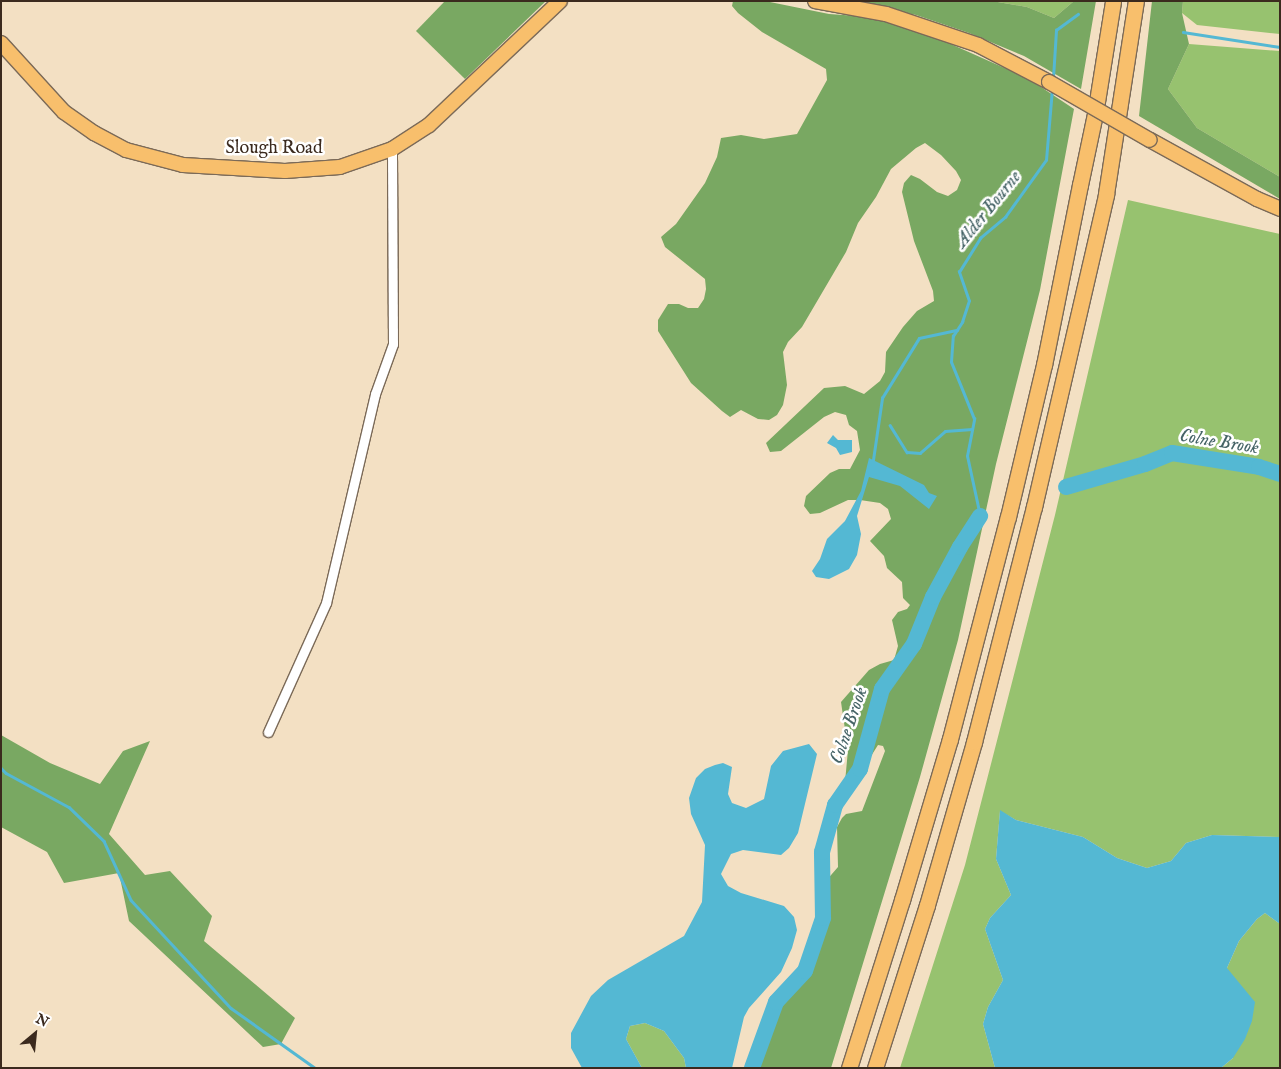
<!DOCTYPE html>
<style>
body{margin:0}
#map{position:relative;width:1281px;height:1069px;overflow:hidden;background:#f3e0c3;font-family:"IM FELL English",serif}
div>[style]{position:absolute}
.green>*{inset:0;background:#97c26f}
.forest>*{inset:0;background:#79a862}
.water>*{inset:0;background:#54b8d3}
.stream>*{height:2.5px;margin:-1.25px;padding:0 1.25px;transform-origin:1.25px;border-radius:1.25px;background:#54b8d3}
.river>*{height:16px;margin:-8px;padding:0 8px;transform-origin:8px;border-radius:8px;background:#54b8d3}
.roads{filter:drop-shadow(1px 0 #7b6a58) drop-shadow(-1px 0 #7b6a58) drop-shadow(0 1px #7b6a58) drop-shadow(0 -1px #7b6a58)}
.minor>*{height:9px;margin:-4.5px;padding:0 4.5px;transform-origin:4.5px;border-radius:4.5px;background:#fff}
.primary>*{height:14px;margin:-7px;padding:0 7px;transform-origin:7px;border-radius:7px;background:#f8bf6c}
.motorway>*{height:15px;margin:-7.5px;padding:0 7.5px;transform-origin:7.5px;border-radius:7.5px;background:#f8bf6c}
.bridges{filter:drop-shadow(1px 0 #7b6a58) drop-shadow(-1px 0 #7b6a58) drop-shadow(0 1px #7b6a58) drop-shadow(0 -1px #7b6a58)}
.primary-bridge>*{height:14px;margin:-7px;padding:0 7px;transform-origin:7px;border-radius:7px;background:#f8bf6c}
span{translate:-50% -50%;white-space:nowrap;text-align:center;line-height:1.15;-webkit-text-stroke:5px #fff;paint-order:stroke}
.street-label{font-size:18px;color:#3b2a1e}
.water-label{font-size:19px;color:#456366;font-style:italic}
.frame{position:absolute;inset:0;border:2px solid #3b2a1e;pointer-events:none}
.north{position:absolute;left:10px;top:1009px;width:50px;height:50px;-webkit-text-stroke:4px #fff;paint-order:stroke;rotate:28deg;font-size:14px;font-weight:700;line-height:20px;text-align:center;color:#3b2a1e}
.north::after{content:'';display:block;margin:auto;width:18px;height:22px;background:#3b2a1e;clip-path:polygon(50% 0,100% 100%,50% 72%,0 100%)}
</style>
<div id="map">
<div class="green">
<i style="clip-path:polygon(992px 1px,1074px 1px,1054px 18px,1027px 7px)"></i>
<i style="clip-path:polygon(1183px 1px,1280px 1px,1280px 34px,1197px 25px,1182px 13px)"></i>
<i style="clip-path:polygon(1189px 44px,1280px 51px,1280px 177px,1197px 128px,1168px 89px)"></i>
<i style="clip-path:polygon(1128px 200px,1280px 234px,1280px 837px,1212px 835px,1186px 843px,1171px 861px,1147px 868px,1117px 858px,1083px 837px,1016px 820px,1000px 811px,996px 859px,1011px 895px,990px 918px,985px 929px,1003px 980px,988px 1007px,983px 1024px,995px 1068px,900px 1068px,965px 865px,1055px 515px)"></i>
<i style="clip-path:polygon(1265px 913px,1280px 924px,1280px 1068px,1221px 1068px,1233px 1058px,1227px 968px,1239px 941px,1257px 919px)"></i>
<i style="clip-path:polygon(645px 1023px,664px 1031px,684px 1058px,686px 1068px,642px 1068px,626px 1039px,630px 1026px)"></i>
</div>
<div class="forest">
<i style="clip-path:polygon(445px 1px,546px 1px,465px 79px,416px 31px)"></i>
<i style="clip-path:polygon(733px 1px,765px 1px,829px 14px,872px 17px,944px 41px,1029px 79px,1074px 109px,1040px 290px,996px 464px,958px 640px,920px 777px,831px 1068px,756px 1068px,779px 1003px,806px 978px,825px 925px,825px 882px,838px 867px,837px 827px,842px 818px,846px 814px,862px 811px,885px 751px,883px 746px,878px 745px,851px 788px,847px 786px,845px 782px,848px 750px,841px 702px,869px 670px,880px 664px,894px 660px,898px 646px,892px 620px,898px 612px,907px 609px,910px 605px,903px 598px,902px 582px,887px 568px,884px 556px,870px 541px,891px 519px,888px 509px,880px 503px,860px 500px,848px 500px,820px 513px,810px 514px,804px 506px,806px 496px,830px 473px,839px 469px,850px 469px,860px 450px,857px 431px,849px 425px,846px 415px,835px 412px,824px 417px,781px 451px,770px 452px,766px 443px,824px 388px,845px 386px,864px 394px,880px 381px,885px 372px,886px 352px,903px 327px,917px 311px,934px 301px,933px 291px,914px 241px,902px 192px,904px 183px,911px 175px,920px 179px,937px 192px,948px 196px,957px 190px,961px 180px,956px 171px,941px 155px,925px 143px,916px 148px,891px 169px,876px 197px,858px 223px,846px 252px,802px 327px,788px 342px,783px 352px,787px 385px,783px 405px,777px 415px,769px 420px,758px 419px,741px 410px,730px 417px,722px 411px,691px 383px,658px 331px,658px 320px,668px 304px,679px 304px,688px 308px,698px 308px,704px 299px,706px 289px,705px 279px,665px 247px,661px 237px,676px 224px,705px 183px,717px 157px,721px 138px,741px 135px,764px 139px,797px 134px,827px 80px,826px 69px,762px 32px,738px 13px,732px 6px)"></i>
<i style="clip-path:polygon(853px 1px,992px 1px,1027px 7px,1054px 18px,1074px 1px,1096px 1px,1081px 89px,1024px 56px,969px 33px,916px 15px)"></i>
<i style="clip-path:polygon(1152px 1px,1183px 1px,1182px 13px,1189px 44px,1168px 89px,1197px 128px,1280px 177px,1280px 199px,1139px 116px)"></i>
<i style="clip-path:polygon(1px 735px,50px 763px,100px 784px,123px 751px,150px 741px,109px 834px,145px 875px,170px 871px,212px 916px,204px 941px,295px 1018px,281px 1044px,263px 1047px,129px 921px,119px 873px,64px 883px,47px 852px,1px 827px)"></i>
</div>
<div class="water">
<i style="clip-path:polygon(833px 435px,838px 440px,852px 440px,852px 452px,840px 455px,836px 448px,827px 443px)"></i>
<i style="clip-path:polygon(869px 458px,924px 485px,929px 493px,937px 496px,929px 509px,900px 486px,869px 477px,857px 516px,861px 534px,857px 555px,849px 569px,829px 579px,816px 577px,812px 571px,820px 559px,827px 539px,845px 521px,861px 491px)"></i>
<i style="clip-path:polygon(809px 744px,817px 754px,798px 833px,789px 848px,781px 855px,743px 850px,731px 854px,721px 874px,728px 886px,741px 893px,784px 906px,794px 917px,797px 930px,792px 948px,781px 972px,749px 1008px,744px 1017px,732px 1068px,686px 1068px,684px 1058px,664px 1031px,645px 1023px,630px 1026px,626px 1039px,642px 1068px,582px 1068px,571px 1048px,571px 1033px,591px 996px,608px 980px,684px 936px,702px 902px,705px 845px,691px 814px,689px 798px,696px 778px,705px 769px,715px 765px,723px 763px,732px 767px,728px 794px,732px 803px,746px 808px,764px 799px,771px 766px,783px 751px)"></i>
<i style="clip-path:polygon(1000px 810px,1016px 820px,1083px 837px,1117px 858px,1147px 868px,1171px 861px,1186px 843px,1212px 835px,1280px 837px,1280px 924px,1265px 913px,1257px 919px,1239px 941px,1227px 968px,1255px 1002px,1252px 1021px,1245px 1039px,1233px 1058px,1221px 1068px,995px 1068px,983px 1024px,988px 1007px,1003px 980px,985px 929px,990px 918px,1011px 895px,996px 859px)"></i>
</div>
<div class="stream">
<i style="left:1183px;top:32px;width:98px;rotate:8.8deg"></i>
<i style="left:1053px;top:78px;width:48px;rotate:-86.4deg"></i>
<i style="left:1056px;top:30px;width:27px;rotate:-36deg"></i>
<i style="left:890px;top:425px;width:32px;rotate:58deg"></i>
<i style="left:907px;top:452px;width:13px;rotate:4deg"></i>
<i style="left:920px;top:453px;width:33px;rotate:-41deg"></i>
<i style="left:945px;top:431px;width:27px;rotate:-4deg"></i>
<i style="left:873px;top:460px;width:63px;rotate:-81.7deg"></i>
<i style="left:882px;top:398px;width:70px;rotate:-58.3deg"></i>
<i style="left:919px;top:338px;width:39px;rotate:-12deg"></i>
<i style="left:980px;top:516px;width:61px;rotate:-102.2deg"></i>
<i style="left:967px;top:456px;width:38px;rotate:-79deg"></i>
<i style="left:974px;top:419px;width:61px;rotate:-112deg"></i>
<i style="left:951px;top:362px;width:26px;rotate:-86deg"></i>
<i style="left:953px;top:336px;width:17px;rotate:-57deg"></i>
<i style="left:962px;top:322px;width:22px;rotate:-72deg"></i>
<i style="left:969px;top:301px;width:31px;rotate:-109deg"></i>
<i style="left:959px;top:272px;width:40px;rotate:-58deg"></i>
<i style="left:980px;top:238px;width:33px;rotate:-40deg"></i>
<i style="left:1005px;top:217px;width:70px;rotate:-54.3deg"></i>
<i style="left:1046px;top:160px;width:71px;rotate:-85.2deg"></i>
<i style="left:1px;top:768px;width:7px;rotate:45deg"></i>
<i style="left:6px;top:773px;width:72px;rotate:28.4deg"></i>
<i style="left:69px;top:807px;width:49px;rotate:44.2deg"></i>
<i style="left:104px;top:841px;width:65px;rotate:65.4deg"></i>
<i style="left:131px;top:900px;width:147px;rotate:47.2deg"></i>
<i style="left:231px;top:1008px;width:103px;rotate:35.5deg"></i>
</div>
<div class="river">
<i style="left:1066px;top:487px;width:82px;rotate:-16.2deg"></i>
<i style="left:1145px;top:464px;width:29px;rotate:-22deg"></i>
<i style="left:1172px;top:453px;width:88px;rotate:9.1deg"></i>
<i style="left:1259px;top:467px;width:22px;rotate:18deg"></i>
<i style="left:752px;top:1068px;width:70px;rotate:-70deg"></i>
<i style="left:776px;top:1002px;width:42px;rotate:-46.9deg"></i>
<i style="left:805px;top:971px;width:56px;rotate:-71.2deg"></i>
<i style="left:823px;top:918px;width:66px;rotate:-90.9deg"></i>
<i style="left:822px;top:852px;width:49px;rotate:-74.5deg"></i>
<i style="left:835px;top:805px;width:44px;rotate:-55.2deg"></i>
<i style="left:860px;top:769px;width:83px;rotate:-74.6deg"></i>
<i style="left:882px;top:689px;width:55px;rotate:-54.6deg"></i>
<i style="left:914px;top:644px;width:51px;rotate:-68deg"></i>
<i style="left:933px;top:597px;width:57px;rotate:-61.6deg"></i>
<i style="left:960px;top:547px;width:37px;rotate:-57deg"></i>
</div>
<div class="roads">
<div class="minor">
<i style="left:268px;top:732px;width:141px;rotate:-65.8deg"></i>
<i style="left:326px;top:603px;width:215px;rotate:-76.8deg"></i>
<i style="left:375px;top:394px;width:53px;rotate:-70.2deg"></i>
<i style="left:393px;top:344px;width:195px;rotate:-90.3deg"></i>
</div>
<div class="primary">
<i style="left:815px;top:1px;width:72px;rotate:10.4deg"></i>
<i style="left:886px;top:14px;width:97px;rotate:18.6deg"></i>
<i style="left:978px;top:45px;width:80px;rotate:27.5deg"></i>
<i style="left:1px;top:43px;width:93px;rotate:47.6deg"></i>
<i style="left:64px;top:112px;width:37px;rotate:35deg"></i>
<i style="left:94px;top:133px;width:36px;rotate:28deg"></i>
<i style="left:126px;top:150px;width:59px;rotate:14.7deg"></i>
<i style="left:183px;top:165px;width:102px;rotate:3.4deg"></i>
<i style="left:285px;top:171px;width:55px;rotate:-4.2deg"></i>
<i style="left:340px;top:167px;width:55px;rotate:-19.1deg"></i>
<i style="left:392px;top:149px;width:44px;rotate:-33deg"></i>
<i style="left:429px;top:125px;width:180px;rotate:-43.4deg"></i>
<i style="left:1150px;top:140px;width:122px;rotate:28.9deg"></i>
<i style="left:1257px;top:199px;width:25px;rotate:23deg"></i>
</div>
<div class="motorway">
<i style="left:849px;top:1068px;width:176px;rotate:-72.5deg"></i>
<i style="left:902px;top:900px;width:168px;rotate:-73.4deg"></i>
<i style="left:950px;top:739px;width:229px;rotate:-75.4deg"></i>
<i style="left:1008px;top:517px;width:156px;rotate:-76.7deg"></i>
<i style="left:1044px;top:365px;width:184px;rotate:-78.7deg"></i>
<i style="left:1080px;top:185px;width:73px;rotate:-78.1deg"></i>
<i style="left:1095px;top:114px;width:114px;rotate:-80.9deg"></i>
<i style="left:875px;top:1068px;width:171px;rotate:-72.3deg"></i>
<i style="left:927px;top:905px;width:170px;rotate:-73.9deg"></i>
<i style="left:974px;top:742px;width:243px;rotate:-75.7deg"></i>
<i style="left:1034px;top:507px;width:321px;rotate:-77deg"></i>
<i style="left:1106px;top:194px;width:195px;rotate:-81.2deg"></i>
</div>
</div>
<div class="bridges">
<div class="primary-bridge">
<i style="left:1049px;top:82px;width:116px;rotate:29.9deg"></i>
</div>
</div>
<div class="street-label">
<span style="left:274px;top:149px">Slough Road</span>
</div>
<div class="water-label">
<span style="left:989px;top:210px;rotate:-51deg">Alder Bourne</span>
<span style="left:1219px;top:443px;rotate:9deg">Colne Brook</span>
<span style="left:850px;top:726px;rotate:-71deg">Colne Brook</span>
</div>
<div class="frame"></div>
<div class="north">N</div>
</div>
